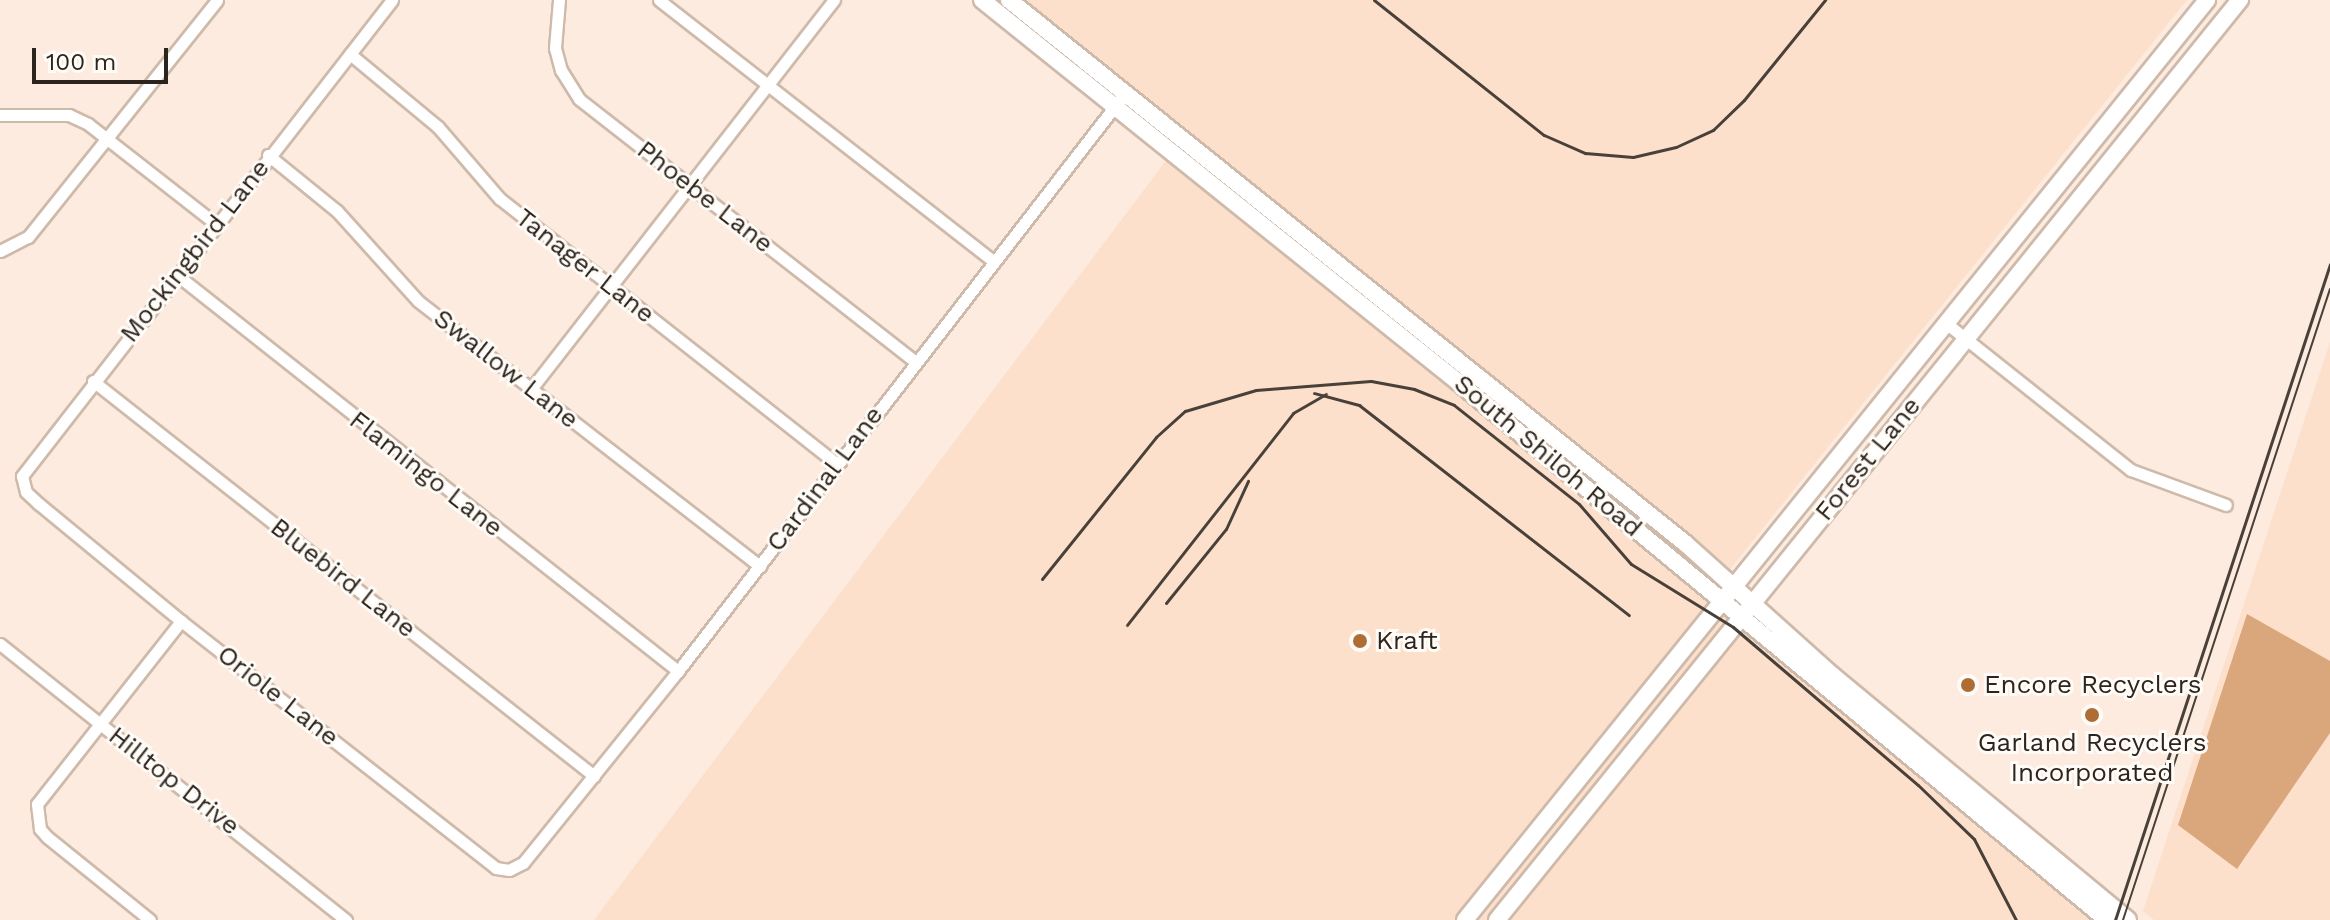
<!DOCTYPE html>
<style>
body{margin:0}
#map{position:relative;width:2330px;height:920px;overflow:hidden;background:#fcebde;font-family:"Work Sans",sans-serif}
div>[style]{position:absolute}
.built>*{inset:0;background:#fce0cb}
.forest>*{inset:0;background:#daa67c}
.roads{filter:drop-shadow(2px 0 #cebaaa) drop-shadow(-2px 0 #cebaaa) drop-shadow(0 2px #cebaaa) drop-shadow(0 -2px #cebaaa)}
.minor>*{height:11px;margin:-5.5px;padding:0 5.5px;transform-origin:5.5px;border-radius:5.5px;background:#fff}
.secondary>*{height:16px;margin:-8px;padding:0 8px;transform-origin:8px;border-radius:8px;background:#fff}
.tram>*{height:2px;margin:-1px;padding:0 1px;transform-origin:1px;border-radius:1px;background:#494139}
.rail>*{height:3px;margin:-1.5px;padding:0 1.5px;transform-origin:1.5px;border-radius:1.5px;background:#494139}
.dots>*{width:22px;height:22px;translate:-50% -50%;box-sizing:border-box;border:4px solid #fffbf7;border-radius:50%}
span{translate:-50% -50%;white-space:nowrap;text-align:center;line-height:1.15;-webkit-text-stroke:6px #fffbf7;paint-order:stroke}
.street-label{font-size:26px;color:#2c251e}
.poi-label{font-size:26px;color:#2c251e}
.left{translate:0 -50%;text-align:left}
.scale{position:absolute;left:32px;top:48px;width:136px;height:36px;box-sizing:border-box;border:4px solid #2c251e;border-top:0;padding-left:10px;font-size:24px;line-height:28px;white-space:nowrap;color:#2c251e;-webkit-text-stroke:6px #fffbf7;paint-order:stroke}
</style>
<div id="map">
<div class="built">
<i style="clip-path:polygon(1025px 0,2187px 0,1707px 598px,2094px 920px,594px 920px,1186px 134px)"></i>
<i style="clip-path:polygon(2330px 342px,2330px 920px,2154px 920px,2143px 911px)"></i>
</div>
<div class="forest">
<i style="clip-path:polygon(2247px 614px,2330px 661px,2330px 733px,2237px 869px,2178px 825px)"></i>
</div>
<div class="roads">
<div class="minor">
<i style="left:392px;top:0;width:603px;rotate:127.86deg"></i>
<i style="left:22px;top:476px;width:16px;rotate:76deg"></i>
<i style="left:26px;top:492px;width:18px;rotate:43deg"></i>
<i style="left:39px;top:504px;width:184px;rotate:39.5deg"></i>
<i style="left:181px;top:621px;width:400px;rotate:38.1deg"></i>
<i style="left:496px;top:868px;width:13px;rotate:9deg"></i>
<i style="left:509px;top:870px;width:16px;rotate:-27deg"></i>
<i style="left:523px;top:863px;width:247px;rotate:-51.1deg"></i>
<i style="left:678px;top:671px;width:731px;rotate:-52.28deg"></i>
<i style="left:559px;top:0;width:48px;rotate:94.8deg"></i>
<i style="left:555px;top:48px;width:23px;rotate:75deg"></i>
<i style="left:561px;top:70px;width:34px;rotate:58deg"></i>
<i style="left:579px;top:99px;width:425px;rotate:38deg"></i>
<i style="left:659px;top:0;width:424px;rotate:38deg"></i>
<i style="left:350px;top:54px;width:114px;rotate:39.7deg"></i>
<i style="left:438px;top:127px;width:94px;rotate:49.3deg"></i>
<i style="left:499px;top:198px;width:427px;rotate:38.2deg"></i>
<i style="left:0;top:115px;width:69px"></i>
<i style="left:69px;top:115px;width:21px;rotate:25deg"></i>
<i style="left:88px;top:124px;width:162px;rotate:38deg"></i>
<i style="left:268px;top:155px;width:89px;rotate:39.1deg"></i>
<i style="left:337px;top:211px;width:121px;rotate:48deg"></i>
<i style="left:418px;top:301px;width:433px;rotate:37.8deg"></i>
<i style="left:0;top:251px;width:31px;rotate:-27deg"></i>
<i style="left:28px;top:237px;width:303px;rotate:-51.4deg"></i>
<i style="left:177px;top:275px;width:639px;rotate:38.32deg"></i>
<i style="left:1946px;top:323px;width:236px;rotate:38.5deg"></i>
<i style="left:2131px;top:470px;width:101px;rotate:20.2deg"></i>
<i style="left:93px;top:381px;width:638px;rotate:38.25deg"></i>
<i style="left:531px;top:389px;width:493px;rotate:-52.1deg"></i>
<i style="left:0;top:644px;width:443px;rotate:38.6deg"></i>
<i style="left:150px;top:920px;width:132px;rotate:-141.1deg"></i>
<i style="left:47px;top:837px;width:11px;rotate:-131deg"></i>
<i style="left:40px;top:829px;width:25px;rotate:-97deg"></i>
<i style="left:37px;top:804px;width:233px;rotate:-51.8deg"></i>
</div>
<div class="secondary">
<i style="left:982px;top:0;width:610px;rotate:38.75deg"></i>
<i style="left:1458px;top:382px;width:843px;rotate:39.66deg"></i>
<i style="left:1009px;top:0;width:868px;rotate:38.78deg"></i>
<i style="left:1686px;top:544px;width:196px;rotate:41.9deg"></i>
<i style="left:1832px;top:675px;width:384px;rotate:39.6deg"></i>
<i style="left:1465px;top:920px;width:1182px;rotate:-51.11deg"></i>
<i style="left:1497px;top:920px;width:1183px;rotate:-51.08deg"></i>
</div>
</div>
<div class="tram">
<i style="left:2123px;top:920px;width:664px;rotate:-71.84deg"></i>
</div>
<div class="rail">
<i style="left:1374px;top:0;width:217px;rotate:38.5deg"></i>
<i style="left:1544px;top:135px;width:45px;rotate:23.7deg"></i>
<i style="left:1585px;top:153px;width:48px;rotate:4.8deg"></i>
<i style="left:1633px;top:157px;width:44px;rotate:-13.1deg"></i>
<i style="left:1676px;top:147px;width:41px;rotate:-24.7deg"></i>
<i style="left:1713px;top:130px;width:43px;rotate:-44.1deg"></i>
<i style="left:1744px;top:100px;width:129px;rotate:-51deg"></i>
<i style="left:1314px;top:393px;width:47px;rotate:14.9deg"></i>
<i style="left:1359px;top:405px;width:342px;rotate:37.9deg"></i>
<i style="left:1042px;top:579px;width:182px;rotate:-51.2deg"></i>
<i style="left:1156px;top:437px;width:39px;rotate:-42deg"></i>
<i style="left:1185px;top:411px;width:74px;rotate:-16.5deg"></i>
<i style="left:1256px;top:390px;width:115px;rotate:-4.5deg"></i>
<i style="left:1371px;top:381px;width:44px;rotate:10.5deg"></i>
<i style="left:1414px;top:389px;width:43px;rotate:21.8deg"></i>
<i style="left:1454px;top:405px;width:159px;rotate:38.4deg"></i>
<i style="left:1579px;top:504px;width:79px;rotate:49.1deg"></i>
<i style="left:1631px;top:564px;width:120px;rotate:31.7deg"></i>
<i style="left:1733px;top:627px;width:243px;rotate:40.5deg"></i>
<i style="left:1918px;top:785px;width:78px;rotate:44deg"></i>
<i style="left:1974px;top:839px;width:91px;rotate:62.6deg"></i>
<i style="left:1166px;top:603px;width:95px;rotate:-51deg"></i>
<i style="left:1226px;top:529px;width:53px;rotate:-65.4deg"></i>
<i style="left:1127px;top:625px;width:269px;rotate:-51.9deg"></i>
<i style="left:1293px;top:413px;width:38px;rotate:-30deg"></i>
<i style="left:2115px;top:920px;width:690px;rotate:-71.85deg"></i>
</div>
<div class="dots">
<i style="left:1360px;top:641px;background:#ad6d35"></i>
<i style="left:1968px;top:685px;background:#ad6d35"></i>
<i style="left:2092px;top:715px;background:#ad6d35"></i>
</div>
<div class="street-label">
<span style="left:705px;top:197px;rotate:38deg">Phoebe Lane</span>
<span style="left:195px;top:251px;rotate:-52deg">Mockingbird Lane</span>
<span style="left:585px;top:266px;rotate:38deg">Tanager Lane</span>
<span style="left:506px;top:369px;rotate:38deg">Swallow Lane</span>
<span style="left:1548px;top:456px;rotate:40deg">South Shiloh Road</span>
<span style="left:1868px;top:459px;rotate:-51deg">Forest Lane</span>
<span style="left:426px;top:474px;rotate:38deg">Flamingo Lane</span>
<span style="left:825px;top:479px;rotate:-53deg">Cardinal Lane</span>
<span style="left:343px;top:578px;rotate:38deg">Bluebird Lane</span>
<span style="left:278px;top:696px;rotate:38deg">Oriole Lane</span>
<span style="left:174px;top:781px;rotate:38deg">Hilltop Drive</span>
</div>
<div class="poi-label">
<span class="left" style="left:1376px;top:641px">Kraft</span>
<span class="left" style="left:1984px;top:685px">Encore Recyclers</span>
<span style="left:2092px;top:758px">Garland Recyclers<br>Incorporated</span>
</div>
<div class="scale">100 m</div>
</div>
